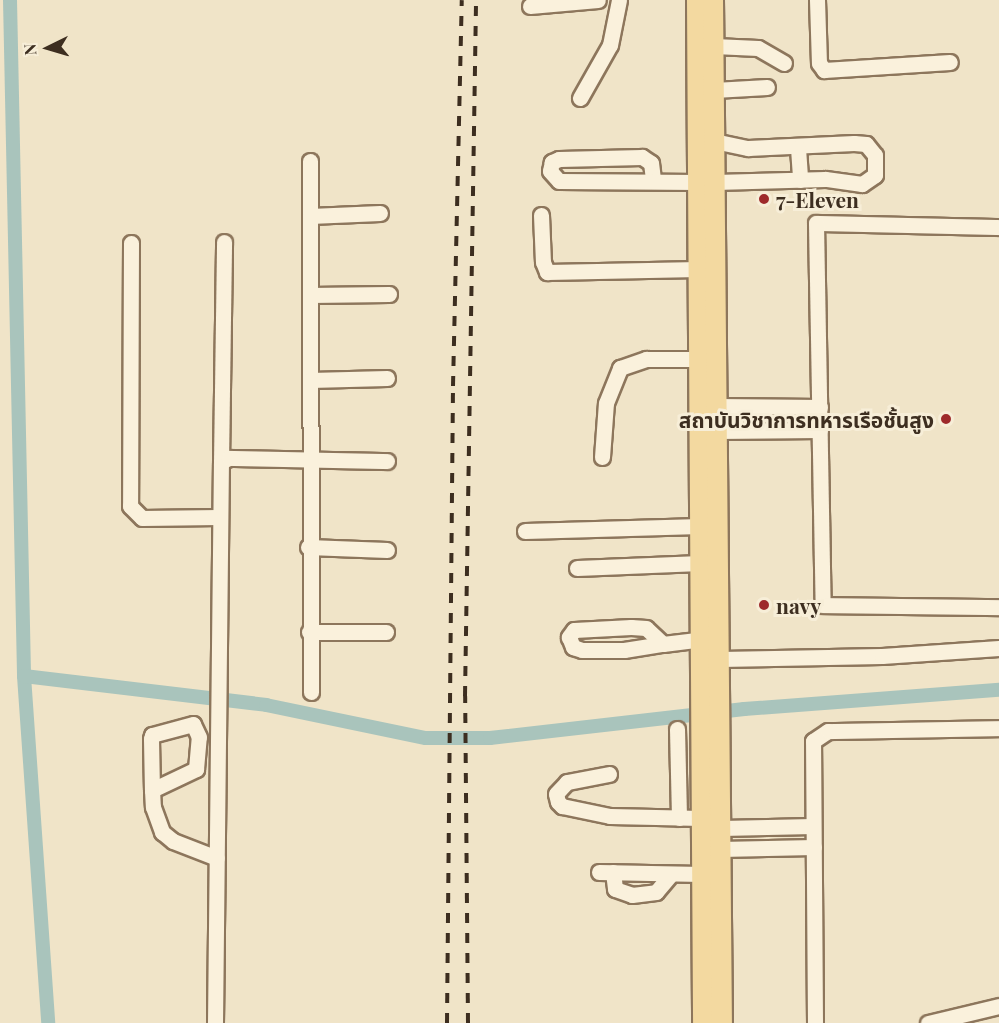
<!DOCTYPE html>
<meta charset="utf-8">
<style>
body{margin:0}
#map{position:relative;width:999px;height:1023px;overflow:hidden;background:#f0e4c8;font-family:"Playfair Display","Noto Sans Thai",serif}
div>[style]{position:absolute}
.canal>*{height:14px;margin:-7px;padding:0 7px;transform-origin:7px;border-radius:7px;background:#a9c4bc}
.roads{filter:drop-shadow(2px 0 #8d765c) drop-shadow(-2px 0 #8d765c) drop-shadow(0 2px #8d765c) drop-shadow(0 -2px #8d765c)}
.minor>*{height:15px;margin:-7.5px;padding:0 7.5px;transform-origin:7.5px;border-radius:7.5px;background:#faf1dc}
.major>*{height:20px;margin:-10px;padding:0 10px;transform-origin:10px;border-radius:10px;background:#f3d9a0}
.rail>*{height:4px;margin-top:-2px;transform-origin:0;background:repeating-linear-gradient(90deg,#3d2e20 0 10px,transparent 0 20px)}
.dots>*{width:16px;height:16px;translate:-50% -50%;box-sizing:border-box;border:3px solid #f7eed8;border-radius:50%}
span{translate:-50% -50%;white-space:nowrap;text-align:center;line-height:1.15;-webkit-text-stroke:6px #f7eed8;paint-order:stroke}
.poi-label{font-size:21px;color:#3d2e20;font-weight:700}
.left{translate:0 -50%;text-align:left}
.right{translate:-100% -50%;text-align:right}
.north{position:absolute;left:18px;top:18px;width:60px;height:60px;-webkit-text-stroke:4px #f7eed8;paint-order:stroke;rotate:265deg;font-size:16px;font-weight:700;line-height:24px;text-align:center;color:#3d2e20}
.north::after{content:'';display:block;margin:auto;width:21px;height:27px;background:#3d2e20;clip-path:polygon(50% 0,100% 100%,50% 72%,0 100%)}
</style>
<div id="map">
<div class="canal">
<i style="left:10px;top:0;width:676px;rotate:88.81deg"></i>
<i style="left:24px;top:676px;width:348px;rotate:86deg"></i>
<i style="left:24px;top:676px;width:244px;rotate:6.8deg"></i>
<i style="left:266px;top:705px;width:163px;rotate:11.7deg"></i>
<i style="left:426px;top:738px;width:64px"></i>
<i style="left:490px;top:738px;width:256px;rotate:-6.5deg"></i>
<i style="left:744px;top:709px;width:256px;rotate:-4.3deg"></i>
</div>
<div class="roads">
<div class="minor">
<i style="left:817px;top:0;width:63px;rotate:88.2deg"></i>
<i style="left:819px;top:63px;width:9px;rotate:54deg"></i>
<i style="left:824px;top:70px;width:126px;rotate:-3.6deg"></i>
<i style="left:530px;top:6px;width:68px;rotate:-5deg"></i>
<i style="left:714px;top:46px;width:44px;rotate:2.6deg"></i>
<i style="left:758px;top:48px;width:30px;rotate:30deg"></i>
<i style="left:714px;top:90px;width:53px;rotate:-3.2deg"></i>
<i style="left:580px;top:98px;width:61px;rotate:-60.5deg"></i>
<i style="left:610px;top:45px;width:46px;rotate:-78.7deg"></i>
<i style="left:714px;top:141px;width:35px;rotate:12deg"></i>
<i style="left:748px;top:148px;width:106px;rotate:-2.7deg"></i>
<i style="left:854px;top:143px;width:12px;rotate:5deg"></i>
<i style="left:866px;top:144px;width:14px;rotate:51deg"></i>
<i style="left:875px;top:155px;width:20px;rotate:90deg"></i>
<i style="left:875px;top:175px;width:16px;rotate:145deg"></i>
<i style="left:862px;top:184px;width:37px;rotate:-172deg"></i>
<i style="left:825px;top:179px;width:110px;rotate:178.4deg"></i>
<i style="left:798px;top:148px;width:32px;rotate:86deg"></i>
<i style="left:310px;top:161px;width:531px;rotate:89.89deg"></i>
<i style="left:653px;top:179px;width:16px;rotate:-97deg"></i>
<i style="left:651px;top:163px;width:11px;rotate:-146deg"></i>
<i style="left:642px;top:157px;width:83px;rotate:178.6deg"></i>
<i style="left:559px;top:159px;width:8px;rotate:157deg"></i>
<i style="left:552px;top:162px;width:9px;rotate:103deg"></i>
<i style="left:550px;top:171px;width:13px;rotate:48deg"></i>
<i style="left:559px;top:181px;width:139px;rotate:0.4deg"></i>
<i style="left:541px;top:215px;width:47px;rotate:87.6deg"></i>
<i style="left:543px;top:262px;width:11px;rotate:68deg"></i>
<i style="left:547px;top:272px;width:152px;rotate:-1.1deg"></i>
<i style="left:310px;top:216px;width:70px;rotate:-2.5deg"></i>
<i style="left:999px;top:227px;width:183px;rotate:-178.7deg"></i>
<i style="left:816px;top:223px;width:382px;rotate:89deg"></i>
<i style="left:823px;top:605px;width:176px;rotate:0.7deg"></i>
<i style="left:131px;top:243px;width:263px;rotate:90.2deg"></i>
<i style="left:130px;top:506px;width:17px;rotate:45deg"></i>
<i style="left:142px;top:518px;width:77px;rotate:-0.7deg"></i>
<i style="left:310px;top:295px;width:79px;rotate:-0.7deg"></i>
<i style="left:310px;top:380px;width:77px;rotate:-1.5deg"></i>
<i style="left:717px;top:406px;width:103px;rotate:0.6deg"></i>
<i style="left:717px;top:431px;width:103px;rotate:-0.6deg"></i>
<i style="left:602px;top:457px;width:54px;rotate:-85.8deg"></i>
<i style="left:606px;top:403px;width:38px;rotate:-68deg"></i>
<i style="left:620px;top:368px;width:28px;rotate:-19deg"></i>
<i style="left:646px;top:359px;width:53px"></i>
<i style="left:221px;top:462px;width:220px;rotate:-89.2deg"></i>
<i style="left:525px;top:531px;width:175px;rotate:-1.6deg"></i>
<i style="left:308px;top:547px;width:79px;rotate:2.2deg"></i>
<i style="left:577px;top:568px;width:123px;rotate:-2.3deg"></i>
<i style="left:309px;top:632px;width:77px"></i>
<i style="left:663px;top:644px;width:23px;rotate:-137deg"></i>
<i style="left:646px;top:628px;width:15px;rotate:-176deg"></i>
<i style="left:631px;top:627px;width:57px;rotate:177deg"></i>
<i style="left:574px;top:630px;width:9px;rotate:126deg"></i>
<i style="left:569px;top:637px;width:11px;rotate:68deg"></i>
<i style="left:573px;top:647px;width:9px;rotate:18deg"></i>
<i style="left:582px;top:650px;width:42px"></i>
<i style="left:624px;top:650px;width:39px;rotate:-9deg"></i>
<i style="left:663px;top:644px;width:38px;rotate:-7deg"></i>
<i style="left:720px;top:659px;width:162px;rotate:-1.1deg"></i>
<i style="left:882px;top:656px;width:117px;rotate:-3.9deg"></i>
<i style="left:677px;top:729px;width:89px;rotate:88.7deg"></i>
<i style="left:609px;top:774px;width:43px;rotate:169.2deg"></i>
<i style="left:567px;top:782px;width:16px;rotate:133deg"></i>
<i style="left:556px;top:794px;width:8px;rotate:76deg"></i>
<i style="left:558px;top:802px;width:6px;rotate:45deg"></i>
<i style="left:562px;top:806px;width:49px;rotate:11.8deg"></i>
<i style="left:610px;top:816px;width:91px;rotate:1.3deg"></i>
<i style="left:152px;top:790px;width:49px;rotate:-25.5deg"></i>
<i style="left:196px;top:769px;width:32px;rotate:-85deg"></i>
<i style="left:199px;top:737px;width:14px;rotate:-115deg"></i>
<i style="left:193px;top:724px;width:42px;rotate:165deg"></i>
<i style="left:152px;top:735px;width:4px;rotate:104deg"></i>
<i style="left:151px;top:739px;width:51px;rotate:88.9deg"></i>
<i style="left:152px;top:790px;width:17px;rotate:87deg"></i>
<i style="left:153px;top:807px;width:27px;rotate:70deg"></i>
<i style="left:162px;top:832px;width:14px;rotate:39deg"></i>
<i style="left:173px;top:841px;width:47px;rotate:21.1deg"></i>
<i style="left:721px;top:828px;width:92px;rotate:-1.2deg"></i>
<i style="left:720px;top:849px;width:94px;rotate:-1.2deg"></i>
<i style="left:599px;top:872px;width:103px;rotate:1.1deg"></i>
<i style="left:613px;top:872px;width:17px;rotate:83deg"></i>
<i style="left:615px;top:889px;width:18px;rotate:19deg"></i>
<i style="left:632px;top:895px;width:24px;rotate:-7deg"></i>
<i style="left:656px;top:892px;width:23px;rotate:-50deg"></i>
<i style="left:215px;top:1023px;width:561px;rotate:-89.39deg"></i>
<i style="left:221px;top:462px;width:9px;rotate:-27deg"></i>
<i style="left:229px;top:458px;width:158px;rotate:1.1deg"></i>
<i style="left:815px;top:1023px;width:282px;rotate:-90.4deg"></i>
<i style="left:813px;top:741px;width:18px;rotate:-34deg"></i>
<i style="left:828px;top:731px;width:171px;rotate:-1deg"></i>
<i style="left:928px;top:1023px;width:73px;rotate:-13.5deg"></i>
</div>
<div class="major">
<i style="left:697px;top:0;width:1023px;rotate:89.66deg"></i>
<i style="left:713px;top:0;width:1023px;rotate:89.5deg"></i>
</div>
</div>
<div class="rail">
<i style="left:447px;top:1023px;width:637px;rotate:-89.46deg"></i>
<i style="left:453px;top:386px;width:386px;rotate:-88.7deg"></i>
<i style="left:468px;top:1023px;width:327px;rotate:-90.5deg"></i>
<i style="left:465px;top:696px;width:696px;rotate:-89.09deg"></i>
</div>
<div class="dots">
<i style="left:764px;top:199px;background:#9e2a2b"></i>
<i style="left:946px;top:419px;background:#9e2a2b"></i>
<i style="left:764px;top:605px;background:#9e2a2b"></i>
</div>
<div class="poi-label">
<span class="left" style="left:776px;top:199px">7-Eleven</span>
<span class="right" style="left:934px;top:419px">สถาบันวิชาการทหารเรือชั้นสูง</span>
<span class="left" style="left:776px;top:605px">navy</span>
</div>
<div class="north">N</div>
</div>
